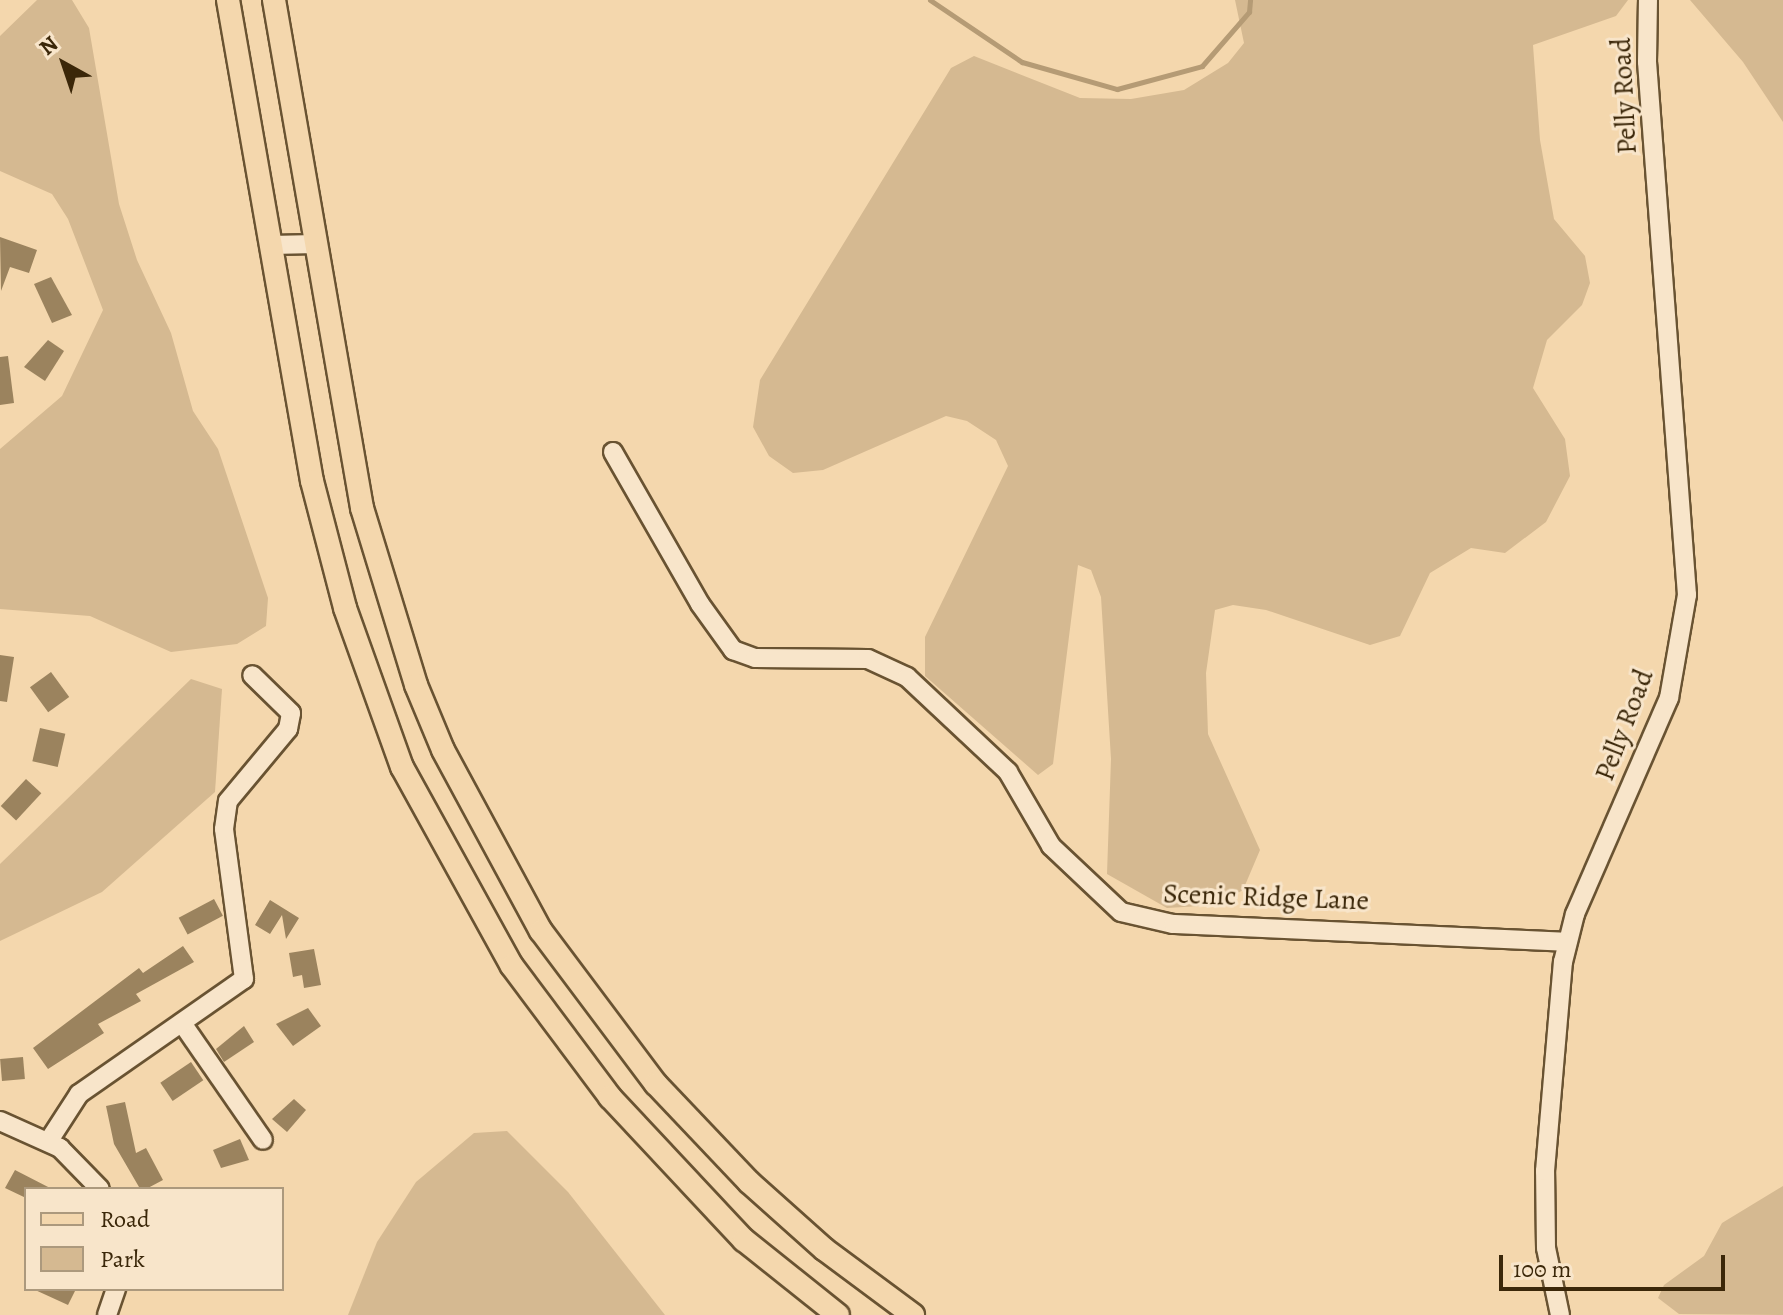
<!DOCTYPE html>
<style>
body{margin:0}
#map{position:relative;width:1783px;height:1315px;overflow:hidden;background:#f4d7ad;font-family:Alegreya,serif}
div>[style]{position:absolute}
.green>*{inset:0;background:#d5b991}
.stream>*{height:5px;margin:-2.5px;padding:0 2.5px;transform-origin:2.5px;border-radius:2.5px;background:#b59b75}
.building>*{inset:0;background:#9b835e;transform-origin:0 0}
.roads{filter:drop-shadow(2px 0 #695332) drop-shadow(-2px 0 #695332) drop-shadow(0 2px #695332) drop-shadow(0 -2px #695332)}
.minor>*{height:18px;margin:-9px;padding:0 9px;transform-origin:9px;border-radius:9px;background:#f8e5ca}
.major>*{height:22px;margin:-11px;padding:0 11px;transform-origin:11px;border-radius:11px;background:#f4d7ad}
span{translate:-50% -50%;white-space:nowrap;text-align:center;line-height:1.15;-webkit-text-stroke:6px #f8e5ca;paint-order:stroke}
.street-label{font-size:28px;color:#3b2709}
.legend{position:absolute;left:24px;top:1187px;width:260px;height:104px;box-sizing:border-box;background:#f8e5ca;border:2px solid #ac997d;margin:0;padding:10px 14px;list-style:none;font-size:24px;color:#3b2709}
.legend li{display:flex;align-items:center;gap:16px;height:40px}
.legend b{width:40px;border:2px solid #ac997d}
.north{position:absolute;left:24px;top:24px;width:80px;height:80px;-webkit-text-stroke:6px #f8e5ca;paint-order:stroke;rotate:320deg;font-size:22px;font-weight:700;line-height:32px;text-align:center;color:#3b2709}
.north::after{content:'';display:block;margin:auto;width:28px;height:36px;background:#3b2709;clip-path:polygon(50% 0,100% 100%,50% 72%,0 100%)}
.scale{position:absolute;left:1499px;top:1255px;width:226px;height:36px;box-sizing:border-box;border:4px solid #3b2709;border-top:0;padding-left:10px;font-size:24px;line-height:28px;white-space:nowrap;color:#3b2709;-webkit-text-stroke:6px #f8e5ca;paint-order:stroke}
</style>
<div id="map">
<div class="green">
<i style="clip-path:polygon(37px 0,72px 0,89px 28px,119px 204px,137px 260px,171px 333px,193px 411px,218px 449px,268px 598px,266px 626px,237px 644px,171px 652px,90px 616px,0 609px,0 449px,62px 396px,103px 310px,68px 219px,52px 194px,0 171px,0 36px)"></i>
<i style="clip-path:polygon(1235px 0,1628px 0,1616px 16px,1533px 45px,1540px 140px,1554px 219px,1585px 256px,1590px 283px,1582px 305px,1547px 340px,1533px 388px,1565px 439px,1570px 476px,1546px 522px,1505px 553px,1471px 548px,1430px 573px,1400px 636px,1370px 645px,1266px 610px,1233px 605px,1215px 610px,1206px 673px,1208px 734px,1260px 850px,1243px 890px,1217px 905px,1167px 908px,1107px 874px,1111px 759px,1101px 597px,1091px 570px,1078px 565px,1053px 764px,1038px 775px,925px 676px,925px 637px,1008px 466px,996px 440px,967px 421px,946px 416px,823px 470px,793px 473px,769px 456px,753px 427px,760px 380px,951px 68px,974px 56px,1080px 98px,1131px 99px,1184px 90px,1228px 63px,1244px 43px)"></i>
<i style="clip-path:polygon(1690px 0,1783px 0,1783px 122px,1743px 62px)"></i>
<i style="clip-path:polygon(191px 679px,222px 689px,215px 792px,102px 892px,0 941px,0 864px)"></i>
<i style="clip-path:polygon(507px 1131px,568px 1192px,665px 1315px,348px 1315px,377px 1242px,416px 1182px,474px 1133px)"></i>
<i style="clip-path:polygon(1783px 1186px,1783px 1315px,1679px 1314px,1658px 1298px,1664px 1285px,1704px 1256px,1722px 1223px)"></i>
</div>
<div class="stream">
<i style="left:930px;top:0;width:111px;rotate:34deg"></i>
<i style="left:1022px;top:62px;width:99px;rotate:15.9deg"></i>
<i style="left:1117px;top:89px;width:88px;rotate:-15.1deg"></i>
<i style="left:1202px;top:66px;width:72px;rotate:-49deg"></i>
<i style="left:1249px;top:12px;width:12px;rotate:-85deg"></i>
</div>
<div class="building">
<i style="clip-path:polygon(0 237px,37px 250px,29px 273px,10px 267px,1px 291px)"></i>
<i style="clip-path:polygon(51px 277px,72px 315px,52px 323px,34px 284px)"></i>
<i style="clip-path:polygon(48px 340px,64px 351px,45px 381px,24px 367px)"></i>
<i style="clip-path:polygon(8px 356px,14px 403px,0 405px,0 357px)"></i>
<i style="clip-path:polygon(0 655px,14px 657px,7px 702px,0 701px)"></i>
<i style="left:51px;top:672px;width:31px;height:26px;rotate:54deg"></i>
<i style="left:40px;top:728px;width:26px;height:34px;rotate:13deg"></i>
<i style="left:26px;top:779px;width:21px;height:37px;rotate:43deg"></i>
<i style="left:214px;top:899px;width:19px;height:40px;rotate:62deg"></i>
<i style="clip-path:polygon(270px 900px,299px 918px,286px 939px,282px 915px,270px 934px,255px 925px)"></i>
<i style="clip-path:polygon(183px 946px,194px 962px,136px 994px,141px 1001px,98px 1024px,104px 1033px,48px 1069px,33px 1048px,139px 968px,143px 973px)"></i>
<i style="clip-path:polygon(314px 949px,321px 985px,304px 988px,302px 975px,293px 977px,289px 953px)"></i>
<i style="clip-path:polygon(308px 1008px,321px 1026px,293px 1046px,276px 1024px)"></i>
<i style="clip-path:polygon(244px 1026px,254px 1042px,224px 1062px,216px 1049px)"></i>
<i style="left:23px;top:1057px;width:22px;height:23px;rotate:85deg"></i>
<i style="left:191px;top:1062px;width:22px;height:37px;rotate:56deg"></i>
<i style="clip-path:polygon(294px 1099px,306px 1110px,287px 1132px,272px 1119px)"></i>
<i style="clip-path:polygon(125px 1102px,136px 1153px,146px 1148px,163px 1180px,146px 1189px,139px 1187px,114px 1144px,106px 1106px)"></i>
<i style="clip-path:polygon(240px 1139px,249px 1160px,221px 1168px,213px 1150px)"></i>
<i style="clip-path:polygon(15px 1170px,52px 1189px,26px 1189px,26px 1198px,5px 1188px)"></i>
<i style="clip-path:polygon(33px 1289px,76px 1289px,68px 1305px)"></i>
</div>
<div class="roads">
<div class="minor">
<i style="left:271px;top:245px;width:45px;rotate:-1.3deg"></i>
<i style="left:613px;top:452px;width:175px;rotate:60.2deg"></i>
<i style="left:700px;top:604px;width:57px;rotate:54.3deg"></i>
<i style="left:733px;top:650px;width:23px;rotate:20deg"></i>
<i style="left:755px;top:658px;width:113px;rotate:0.5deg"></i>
<i style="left:868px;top:659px;width:43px;rotate:24.8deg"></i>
<i style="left:907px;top:677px;width:139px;rotate:43.2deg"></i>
<i style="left:1008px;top:772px;width:86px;rotate:59.8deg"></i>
<i style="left:1051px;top:846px;width:96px;rotate:43.3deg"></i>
<i style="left:1121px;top:912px;width:53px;rotate:13deg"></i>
<i style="left:1173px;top:924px;width:394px;rotate:2.6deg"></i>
<i style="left:182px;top:1023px;width:142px;rotate:55.3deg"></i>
<i style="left:0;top:1121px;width:66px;rotate:24.2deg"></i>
<i style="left:60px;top:1148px;width:57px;rotate:45.7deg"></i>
<i style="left:48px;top:1142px;width:57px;rotate:-57.1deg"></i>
<i style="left:79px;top:1094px;width:201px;rotate:-34.9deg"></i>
<i style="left:244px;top:979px;width:151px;rotate:-97.6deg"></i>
<i style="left:224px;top:829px;width:28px;rotate:-82deg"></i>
<i style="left:228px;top:801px;width:94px;rotate:-50.2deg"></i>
<i style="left:288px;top:729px;width:16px;rotate:-79deg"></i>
<i style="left:291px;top:713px;width:54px;rotate:-135.7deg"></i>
<i style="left:107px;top:1315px;width:28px;rotate:-71deg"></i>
<i style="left:1560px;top:1315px;width:68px;rotate:-101.8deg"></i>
<i style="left:1546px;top:1248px;width:77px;rotate:-90.7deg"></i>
<i style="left:1545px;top:1171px;width:210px;rotate:-85.1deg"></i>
<i style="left:1563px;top:962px;width:49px;rotate:-76deg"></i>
<i style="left:1575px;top:914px;width:236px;rotate:-66.5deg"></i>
<i style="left:1669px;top:698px;width:105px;rotate:-80.1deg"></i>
<i style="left:1687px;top:595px;width:534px;rotate:-94.29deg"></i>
<i style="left:1647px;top:62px;width:62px;rotate:-89.1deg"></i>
</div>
<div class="major">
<i style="left:228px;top:0;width:488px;rotate:80.1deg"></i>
<i style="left:312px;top:481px;width:131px;rotate:75.4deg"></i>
<i style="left:345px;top:608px;width:169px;rotate:70.3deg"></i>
<i style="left:402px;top:767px;width:227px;rotate:61.1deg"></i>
<i style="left:512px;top:966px;width:164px;rotate:53.2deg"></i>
<i style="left:610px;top:1097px;width:196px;rotate:46.9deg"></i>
<i style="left:744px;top:1240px;width:120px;rotate:38.6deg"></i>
<i style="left:274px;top:0;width:516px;rotate:80.17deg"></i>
<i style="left:362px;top:508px;width:185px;rotate:73deg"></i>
<i style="left:416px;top:685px;width:70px;rotate:67.4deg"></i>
<i style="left:443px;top:750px;width:206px;rotate:61.6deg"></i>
<i style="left:541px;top:931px;width:191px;rotate:53.1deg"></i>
<i style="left:656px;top:1084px;width:135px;rotate:46.5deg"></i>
<i style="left:749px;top:1182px;width:101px;rotate:41.8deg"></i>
<i style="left:824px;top:1249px;width:111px;rotate:36.6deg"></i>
</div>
</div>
<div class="street-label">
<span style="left:1624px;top:96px;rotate:-93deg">Pelly Road</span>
<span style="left:1624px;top:725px;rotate:-69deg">Pelly Road</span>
<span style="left:1266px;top:897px;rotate:2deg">Scenic Ridge Lane</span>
</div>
<ul class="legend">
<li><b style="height:10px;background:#f4d7ad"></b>Road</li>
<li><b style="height:22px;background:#d5b991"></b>Park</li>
</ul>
<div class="north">N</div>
<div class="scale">100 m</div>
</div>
